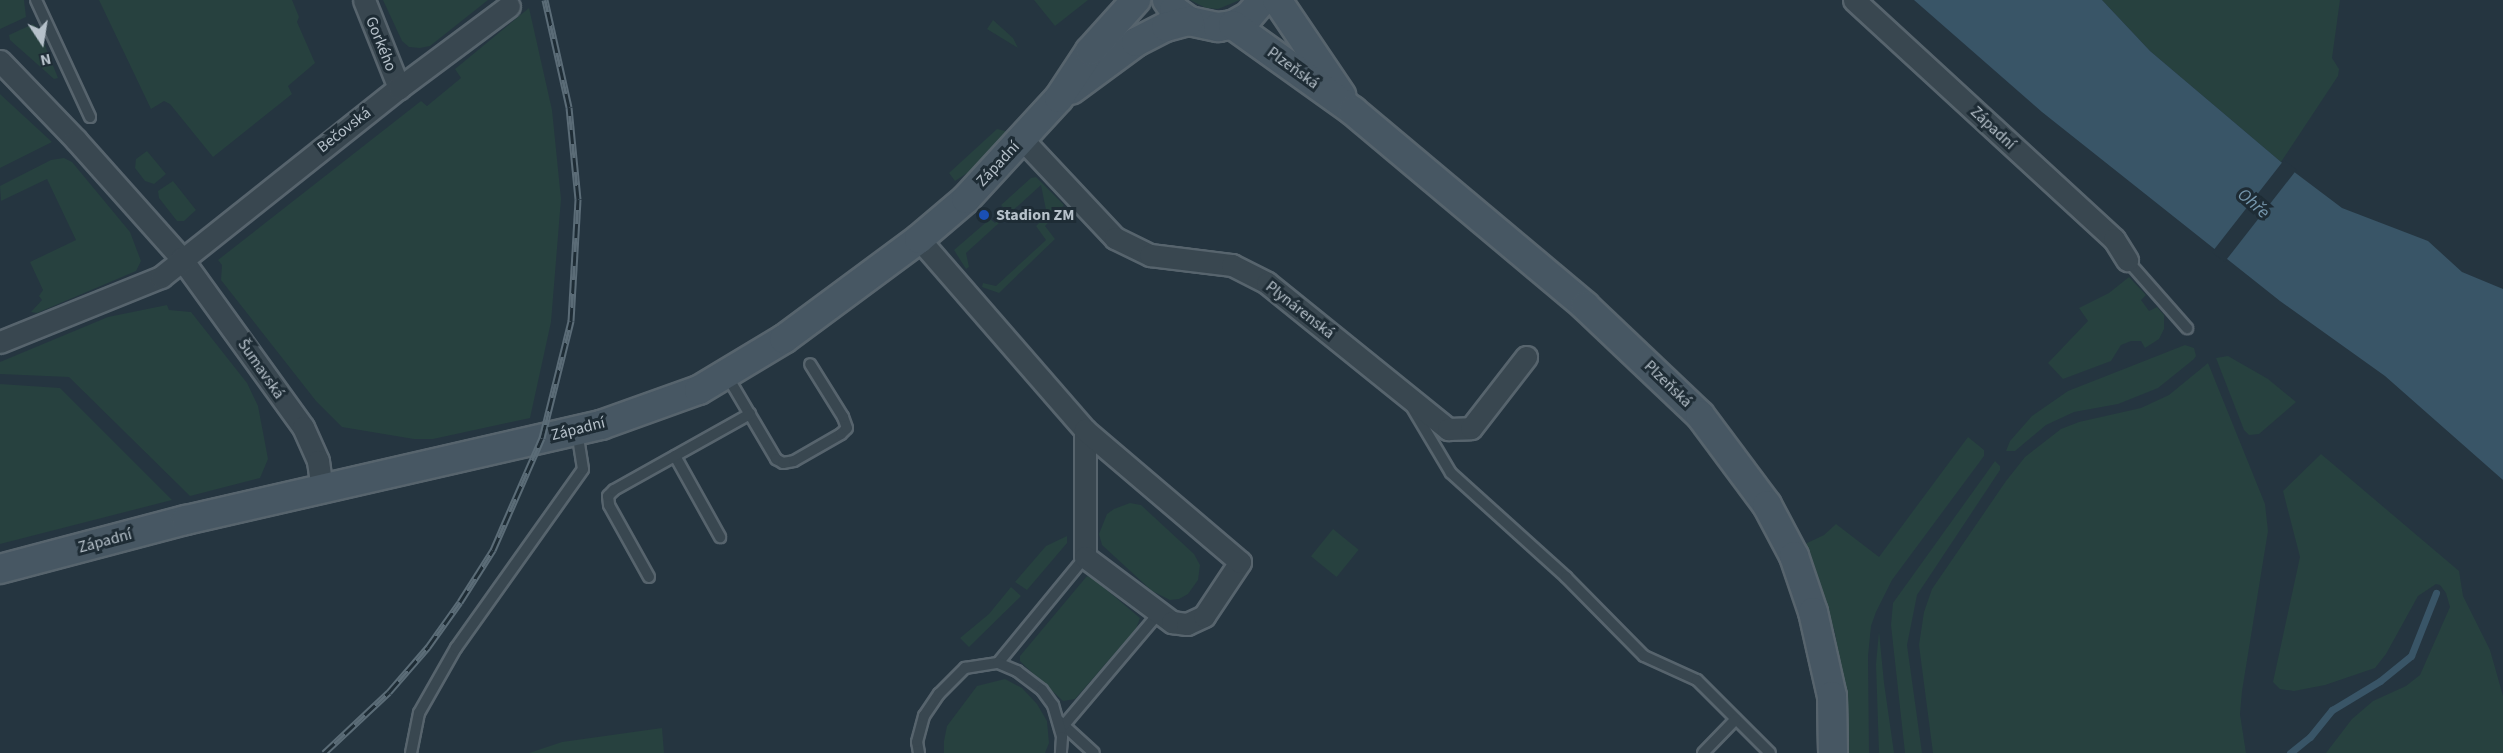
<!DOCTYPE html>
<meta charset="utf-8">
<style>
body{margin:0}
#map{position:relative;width:2503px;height:753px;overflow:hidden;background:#253540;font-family:"Source Sans 3",sans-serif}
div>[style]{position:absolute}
.green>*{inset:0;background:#27413f;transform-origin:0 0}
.water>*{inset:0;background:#395567}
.pier>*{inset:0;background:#253540;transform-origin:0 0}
.stream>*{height:7px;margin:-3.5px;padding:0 3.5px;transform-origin:3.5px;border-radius:3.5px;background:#395567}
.roads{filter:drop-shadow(2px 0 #57646d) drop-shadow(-2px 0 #57646d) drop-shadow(0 2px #57646d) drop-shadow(0 -2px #57646d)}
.lane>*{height:10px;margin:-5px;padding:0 5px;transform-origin:5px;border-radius:5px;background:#394750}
.street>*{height:21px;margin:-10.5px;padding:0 10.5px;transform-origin:10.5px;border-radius:10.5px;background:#394750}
.secondary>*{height:28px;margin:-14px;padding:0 14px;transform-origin:14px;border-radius:14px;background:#475763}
.rail>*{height:7px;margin-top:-3.5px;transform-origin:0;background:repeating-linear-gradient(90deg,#1e2c35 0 14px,#5b6c77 0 28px);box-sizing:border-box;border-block:2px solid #5b6c77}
.dots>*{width:16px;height:16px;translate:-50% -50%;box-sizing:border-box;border:3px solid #1e2c35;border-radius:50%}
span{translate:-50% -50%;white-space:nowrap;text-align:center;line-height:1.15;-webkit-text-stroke:6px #1e2c35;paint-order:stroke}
.street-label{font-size:16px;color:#b6c1ca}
.poi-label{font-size:16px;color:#b6c1ca;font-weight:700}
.left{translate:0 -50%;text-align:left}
.water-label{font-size:18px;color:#7697ad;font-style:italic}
.north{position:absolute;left:12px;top:12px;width:60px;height:60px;-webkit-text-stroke:4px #1e2c35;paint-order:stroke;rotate:168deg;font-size:16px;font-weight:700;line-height:24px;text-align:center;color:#b6c1ca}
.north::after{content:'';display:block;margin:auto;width:21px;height:27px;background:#b6c1ca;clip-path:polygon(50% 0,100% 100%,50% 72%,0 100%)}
</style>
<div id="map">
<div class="green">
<i style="clip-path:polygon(0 0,24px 0,26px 17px,0 29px)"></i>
<i style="clip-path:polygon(99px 0,292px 0,299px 17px,297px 22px,315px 63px,288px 86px,292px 94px,213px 157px,170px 104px,164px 101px,151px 109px)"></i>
<i style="clip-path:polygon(383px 0,488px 0,430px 46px,420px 48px,409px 47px,402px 41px)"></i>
<i style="clip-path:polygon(1034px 0,1088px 0,1055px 26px)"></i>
<i style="clip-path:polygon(1190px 0,1240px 0,1218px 9px,1206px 8px)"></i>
<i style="clip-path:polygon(2102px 0,2340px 0,2332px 58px,2339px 69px,2338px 76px,2281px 162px,2150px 51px)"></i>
<i style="clip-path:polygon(529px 8px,552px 110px,561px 199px,551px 322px,530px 418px,433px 439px,414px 439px,342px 427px,316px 401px,221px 280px,222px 265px,218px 260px,421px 101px,427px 106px,461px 78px,455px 69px)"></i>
<i style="clip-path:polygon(993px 20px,1013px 38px,1018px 48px,987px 29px)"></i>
<i style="clip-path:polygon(33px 24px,38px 28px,58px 78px,54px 79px,10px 40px,9px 35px)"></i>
<i style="clip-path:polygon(0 94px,52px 142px,0 168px)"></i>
<i style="clip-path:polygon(997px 129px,1013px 133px,987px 160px,955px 181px,949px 173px)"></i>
<i style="clip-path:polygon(147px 151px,166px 174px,154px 184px,145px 181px,135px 168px,136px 159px)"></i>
<i style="clip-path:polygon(64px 158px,72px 162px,130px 232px,141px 261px,136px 271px,37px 313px,31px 312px,42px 300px,39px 296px,43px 290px,30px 262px,76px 240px,47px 179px,1px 201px,0 186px,51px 160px)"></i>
<i style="clip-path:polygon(1036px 177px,1064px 205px,1045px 226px,1055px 239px,999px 293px,982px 287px,983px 283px,996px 286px,1046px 240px,1036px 226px,1047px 215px,1041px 185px,966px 253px,969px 267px,966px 269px,954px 250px,990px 219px,995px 223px,1008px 212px,1001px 205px,1031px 178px)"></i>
<i style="clip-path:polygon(173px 181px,196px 210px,184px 221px,177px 221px,159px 198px,158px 191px)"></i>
<i style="clip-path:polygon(2129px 277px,2146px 295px,2141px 300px,2149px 311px,2157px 307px,2164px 315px,2164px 329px,2159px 339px,2145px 348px,2141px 341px,2131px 341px,2121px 345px,2111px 361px,2063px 379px,2048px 363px,2088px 321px,2079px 308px,2109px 293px)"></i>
<i style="clip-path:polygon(167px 305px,169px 310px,191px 312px,247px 383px,258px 406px,268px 459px,260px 478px,190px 496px,69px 377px,0 374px,0 362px,108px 317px)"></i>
<i style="clip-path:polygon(2185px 345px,2194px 348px,2196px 356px,2194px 359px,2158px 388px,2118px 404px,2074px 412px,2046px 425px,2015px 451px,2006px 451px,2010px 441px,2032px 416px,2068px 391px)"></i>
<i style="clip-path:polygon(2228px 356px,2268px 379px,2296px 402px,2259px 434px,2249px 435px,2244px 430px,2216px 358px)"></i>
<i style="clip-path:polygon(2208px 363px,2265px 504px,2268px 531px,2242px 691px,2240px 714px,2246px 753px,1933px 753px,1919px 645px,1924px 612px,1932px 589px,2006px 481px,2025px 457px,2061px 429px,2079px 422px,2141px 408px,2169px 395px)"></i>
<i style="clip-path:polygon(0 384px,60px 388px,172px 500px,0 544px)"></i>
<i style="clip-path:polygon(1968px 437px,1984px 450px,1984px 456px,1892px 580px,1876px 612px,1871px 626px,1868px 656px,1869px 753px,1847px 753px,1844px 688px,1835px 633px,1816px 573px,1803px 545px,1824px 535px,1836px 524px,1879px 557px)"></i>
<i style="clip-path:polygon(2321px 454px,2459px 571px,2463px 596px,2490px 650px,2503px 696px,2503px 753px,2326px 753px,2352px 719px,2373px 701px,2406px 686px,2420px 675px,2450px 607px,2446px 593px,2440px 585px,2436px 584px,2418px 596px,2386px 654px,2375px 668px,2325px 685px,2294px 691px,2280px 689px,2273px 682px,2300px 557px,2283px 491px)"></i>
<i style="clip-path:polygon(1995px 461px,2000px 466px,2000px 470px,1917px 595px,1907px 645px,1922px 753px,1905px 753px,1891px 625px,1893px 603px)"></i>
<i style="clip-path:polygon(1130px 503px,1141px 505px,1194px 554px,1200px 565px,1198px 580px,1188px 594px,1179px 599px,1170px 600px,1152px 591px,1102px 545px,1099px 534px,1107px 514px,1114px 509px)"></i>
<i style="left:1333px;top:529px;width:33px;height:35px;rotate:39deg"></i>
<i style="clip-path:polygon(1067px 536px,1067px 543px,1027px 590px,1015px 582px,1046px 546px)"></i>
<i style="clip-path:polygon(1087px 576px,1095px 580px,1140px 618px,1136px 629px,1075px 699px,1063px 701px,1026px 667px,1020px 661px,1020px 656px)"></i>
<i style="clip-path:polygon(1011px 587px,1021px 596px,969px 647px,960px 638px,989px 614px)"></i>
<i style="clip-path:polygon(1879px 632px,1884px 683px,1894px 753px,1879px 753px,1876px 664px)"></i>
<i style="clip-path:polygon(1005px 679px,1022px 688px,1037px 704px,1047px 721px,1049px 743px,1045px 753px,944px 753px,944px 741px,947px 726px,977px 686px)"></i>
<i style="clip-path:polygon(662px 728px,664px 753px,529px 753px,562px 742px)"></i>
</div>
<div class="water">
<i style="clip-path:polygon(1914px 0,2102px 0,2150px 51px,2281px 162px,2342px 208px,2428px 241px,2462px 272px,2503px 289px,2503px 480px,2385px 376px,2280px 301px,2042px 112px)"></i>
</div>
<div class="pier">
<i style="left:2284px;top:160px;width:16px;height:117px;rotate:38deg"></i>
</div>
<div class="stream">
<i style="left:2290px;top:753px;width:26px;rotate:-39deg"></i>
<i style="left:2310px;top:737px;width:35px;rotate:-51deg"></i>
<i style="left:2332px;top:710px;width:56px;rotate:-31.1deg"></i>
<i style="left:2380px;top:681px;width:40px;rotate:-39deg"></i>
<i style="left:2411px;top:656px;width:68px;rotate:-68.4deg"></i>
</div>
<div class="roads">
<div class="lane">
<i style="left:36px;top:0;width:129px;rotate:65.2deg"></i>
<i style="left:2127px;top:260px;width:91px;rotate:48.6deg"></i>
<i style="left:726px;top:374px;width:99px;rotate:59.5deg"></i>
<i style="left:776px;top:459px;width:8px;rotate:30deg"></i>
<i style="left:783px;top:463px;width:11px;rotate:-10deg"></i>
<i style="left:794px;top:461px;width:54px;rotate:-29.9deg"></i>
<i style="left:841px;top:434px;width:8px;rotate:-45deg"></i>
<i style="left:847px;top:428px;width:12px;rotate:-110deg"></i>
<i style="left:843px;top:417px;width:62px;rotate:-121.9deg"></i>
<i style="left:1413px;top:409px;width:74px;rotate:59.3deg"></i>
<i style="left:1451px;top:473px;width:155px;rotate:42.1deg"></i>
<i style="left:1566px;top:577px;width:111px;rotate:45.4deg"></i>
<i style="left:1644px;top:656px;width:58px;rotate:24.4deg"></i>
<i style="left:1697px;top:680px;width:103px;rotate:45deg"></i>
<i style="left:675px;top:456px;width:93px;rotate:60.9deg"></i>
<i style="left:649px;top:577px;width:82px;rotate:-119.1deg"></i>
<i style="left:609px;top:505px;width:9px;rotate:-96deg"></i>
<i style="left:608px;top:496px;width:8px;rotate:-45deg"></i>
<i style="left:614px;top:490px;width:156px;rotate:-29.2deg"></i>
<i style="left:998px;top:663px;width:137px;rotate:-50.6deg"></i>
<i style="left:1059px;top:721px;width:47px;rotate:42.4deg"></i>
<i style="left:1064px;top:725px;width:147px;rotate:-49.7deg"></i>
<i style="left:411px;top:753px;width:41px;rotate:-78.7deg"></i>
<i style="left:419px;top:713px;width:75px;rotate:-60.4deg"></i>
<i style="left:456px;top:648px;width:219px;rotate:-54.6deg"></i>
<i style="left:583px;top:469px;width:36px;rotate:-99deg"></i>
<i style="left:919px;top:753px;width:11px;rotate:-100deg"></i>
<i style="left:917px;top:742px;width:27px;rotate:-75deg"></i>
<i style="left:924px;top:716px;width:27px;rotate:-56deg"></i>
<i style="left:939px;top:694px;width:37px;rotate:-45deg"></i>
<i style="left:965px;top:668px;width:33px;rotate:-9deg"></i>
<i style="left:998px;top:663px;width:21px;rotate:23deg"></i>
<i style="left:1017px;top:671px;width:31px;rotate:37deg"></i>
<i style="left:1042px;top:690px;width:19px;rotate:54deg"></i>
<i style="left:1053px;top:705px;width:33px;rotate:74deg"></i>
<i style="left:1062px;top:737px;width:16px;rotate:94deg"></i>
<i style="left:1703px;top:753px;width:47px;rotate:-45.9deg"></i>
</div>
<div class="street">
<i style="left:364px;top:0;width:95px;rotate:68.3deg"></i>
<i style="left:1854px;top:0;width:353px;rotate:42.6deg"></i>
<i style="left:2114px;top:239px;width:25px;rotate:58deg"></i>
<i style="left:0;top:61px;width:110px;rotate:46.1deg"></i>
<i style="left:76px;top:140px;width:158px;rotate:48.3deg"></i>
<i style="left:181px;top:258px;width:208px;rotate:54.2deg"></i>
<i style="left:303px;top:427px;width:37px;rotate:66deg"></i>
<i style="left:318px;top:461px;width:28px;rotate:82deg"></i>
<i style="left:1022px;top:139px;width:136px;rotate:46.8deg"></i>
<i style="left:1115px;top:238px;width:39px;rotate:26deg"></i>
<i style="left:1150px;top:255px;width:83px;rotate:7deg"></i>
<i style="left:1232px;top:265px;width:39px;rotate:27deg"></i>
<i style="left:1267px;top:283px;width:233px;rotate:38.9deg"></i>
<i style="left:1448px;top:429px;width:23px;rotate:-2deg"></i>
<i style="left:1471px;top:428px;width:90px;rotate:-52.2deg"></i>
<i style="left:919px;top:239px;width:253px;rotate:49deg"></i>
<i style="left:1085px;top:430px;width:127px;rotate:90deg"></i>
<i style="left:1085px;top:557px;width:109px;rotate:36.8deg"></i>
<i style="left:1172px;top:622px;width:15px;rotate:8deg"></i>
<i style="left:1187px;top:624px;width:19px;rotate:-25deg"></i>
<i style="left:1204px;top:616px;width:65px;rotate:-56.3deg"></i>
<i style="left:1240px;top:562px;width:204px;rotate:-139.6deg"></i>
<i style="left:0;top:342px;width:174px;rotate:-22deg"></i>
<i style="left:161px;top:277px;width:304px;rotate:-38.5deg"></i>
<i style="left:399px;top:88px;width:137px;rotate:-36.7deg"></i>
</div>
<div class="secondary">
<i style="left:1167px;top:0;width:12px;rotate:55deg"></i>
<i style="left:1174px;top:10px;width:19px;rotate:36deg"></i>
<i style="left:1189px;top:21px;width:30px;rotate:12deg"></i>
<i style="left:1218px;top:27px;width:15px;rotate:-8deg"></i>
<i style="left:1233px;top:25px;width:18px;rotate:-29deg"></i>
<i style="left:1249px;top:16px;width:21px;rotate:-49deg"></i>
<i style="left:1277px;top:0;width:115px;rotate:56deg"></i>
<i style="left:1233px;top:25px;width:148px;rotate:35.6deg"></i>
<i style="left:1353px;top:111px;width:303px;rotate:40deg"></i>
<i style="left:1585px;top:306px;width:158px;rotate:43.5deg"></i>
<i style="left:1700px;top:415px;width:112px;rotate:53.3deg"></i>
<i style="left:1767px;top:505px;width:58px;rotate:62.1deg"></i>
<i style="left:1794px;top:556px;width:59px;rotate:71.3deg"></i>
<i style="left:1813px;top:612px;width:86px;rotate:77.3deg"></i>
<i style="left:1832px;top:696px;width:57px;rotate:89deg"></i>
<i style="left:1071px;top:90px;width:81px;rotate:-36.4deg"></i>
<i style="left:1136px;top:42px;width:34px;rotate:-27deg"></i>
<i style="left:1166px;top:27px;width:24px;rotate:-15deg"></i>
<i style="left:0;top:569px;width:192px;rotate:-14.8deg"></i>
<i style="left:186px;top:520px;width:426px;rotate:-12.9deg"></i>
<i style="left:601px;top:425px;width:104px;rotate:-19.7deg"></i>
<i style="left:699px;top:390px;width:99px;rotate:-31deg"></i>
<i style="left:784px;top:339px;width:168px;rotate:-36.5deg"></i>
<i style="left:919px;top:239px;width:62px;rotate:-40.4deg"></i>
<i style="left:966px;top:199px;width:137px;rotate:-47.4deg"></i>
<i style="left:1059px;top:98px;width:56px;rotate:-56.6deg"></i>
<i style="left:1090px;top:51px;width:69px;rotate:-48deg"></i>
</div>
</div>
<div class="rail">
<i style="left:324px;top:753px;width:89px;rotate:-43.2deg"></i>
<i style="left:389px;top:692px;width:60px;rotate:-49.1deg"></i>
<i style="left:428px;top:647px;width:55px;rotate:-54.6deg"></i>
<i style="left:460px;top:602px;width:62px;rotate:-57.6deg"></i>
<i style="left:493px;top:550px;width:122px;rotate:-66.4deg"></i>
<i style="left:542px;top:438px;width:121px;rotate:-76.1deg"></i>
<i style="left:571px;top:321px;width:122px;rotate:-86.7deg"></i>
<i style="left:578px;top:199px;width:92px;rotate:-95.6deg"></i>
<i style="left:569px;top:107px;width:110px;rotate:-102.6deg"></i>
</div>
<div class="dots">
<i style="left:984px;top:215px;background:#1a4fb4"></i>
</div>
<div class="street-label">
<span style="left:381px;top:44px;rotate:68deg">Gorkého</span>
<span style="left:1293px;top:68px;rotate:36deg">Plzeňská</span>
<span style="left:1993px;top:128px;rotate:43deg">Západní</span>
<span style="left:344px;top:130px;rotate:-38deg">Bečovská</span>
<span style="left:998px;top:164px;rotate:-47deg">Západní</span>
<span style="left:1300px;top:310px;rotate:38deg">Plynárenská</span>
<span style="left:261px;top:369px;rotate:55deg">Šumavská</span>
<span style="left:1668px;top:384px;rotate:44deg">Plzeňská</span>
<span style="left:578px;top:429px;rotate:-14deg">Západní</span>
<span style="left:105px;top:541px;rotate:-15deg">Západní</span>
</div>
<div class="poi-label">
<span class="left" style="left:996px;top:215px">Stadion ZM</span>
</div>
<div class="water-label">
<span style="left:2253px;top:204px;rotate:41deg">Ohře</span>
</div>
<div class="north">N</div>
</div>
